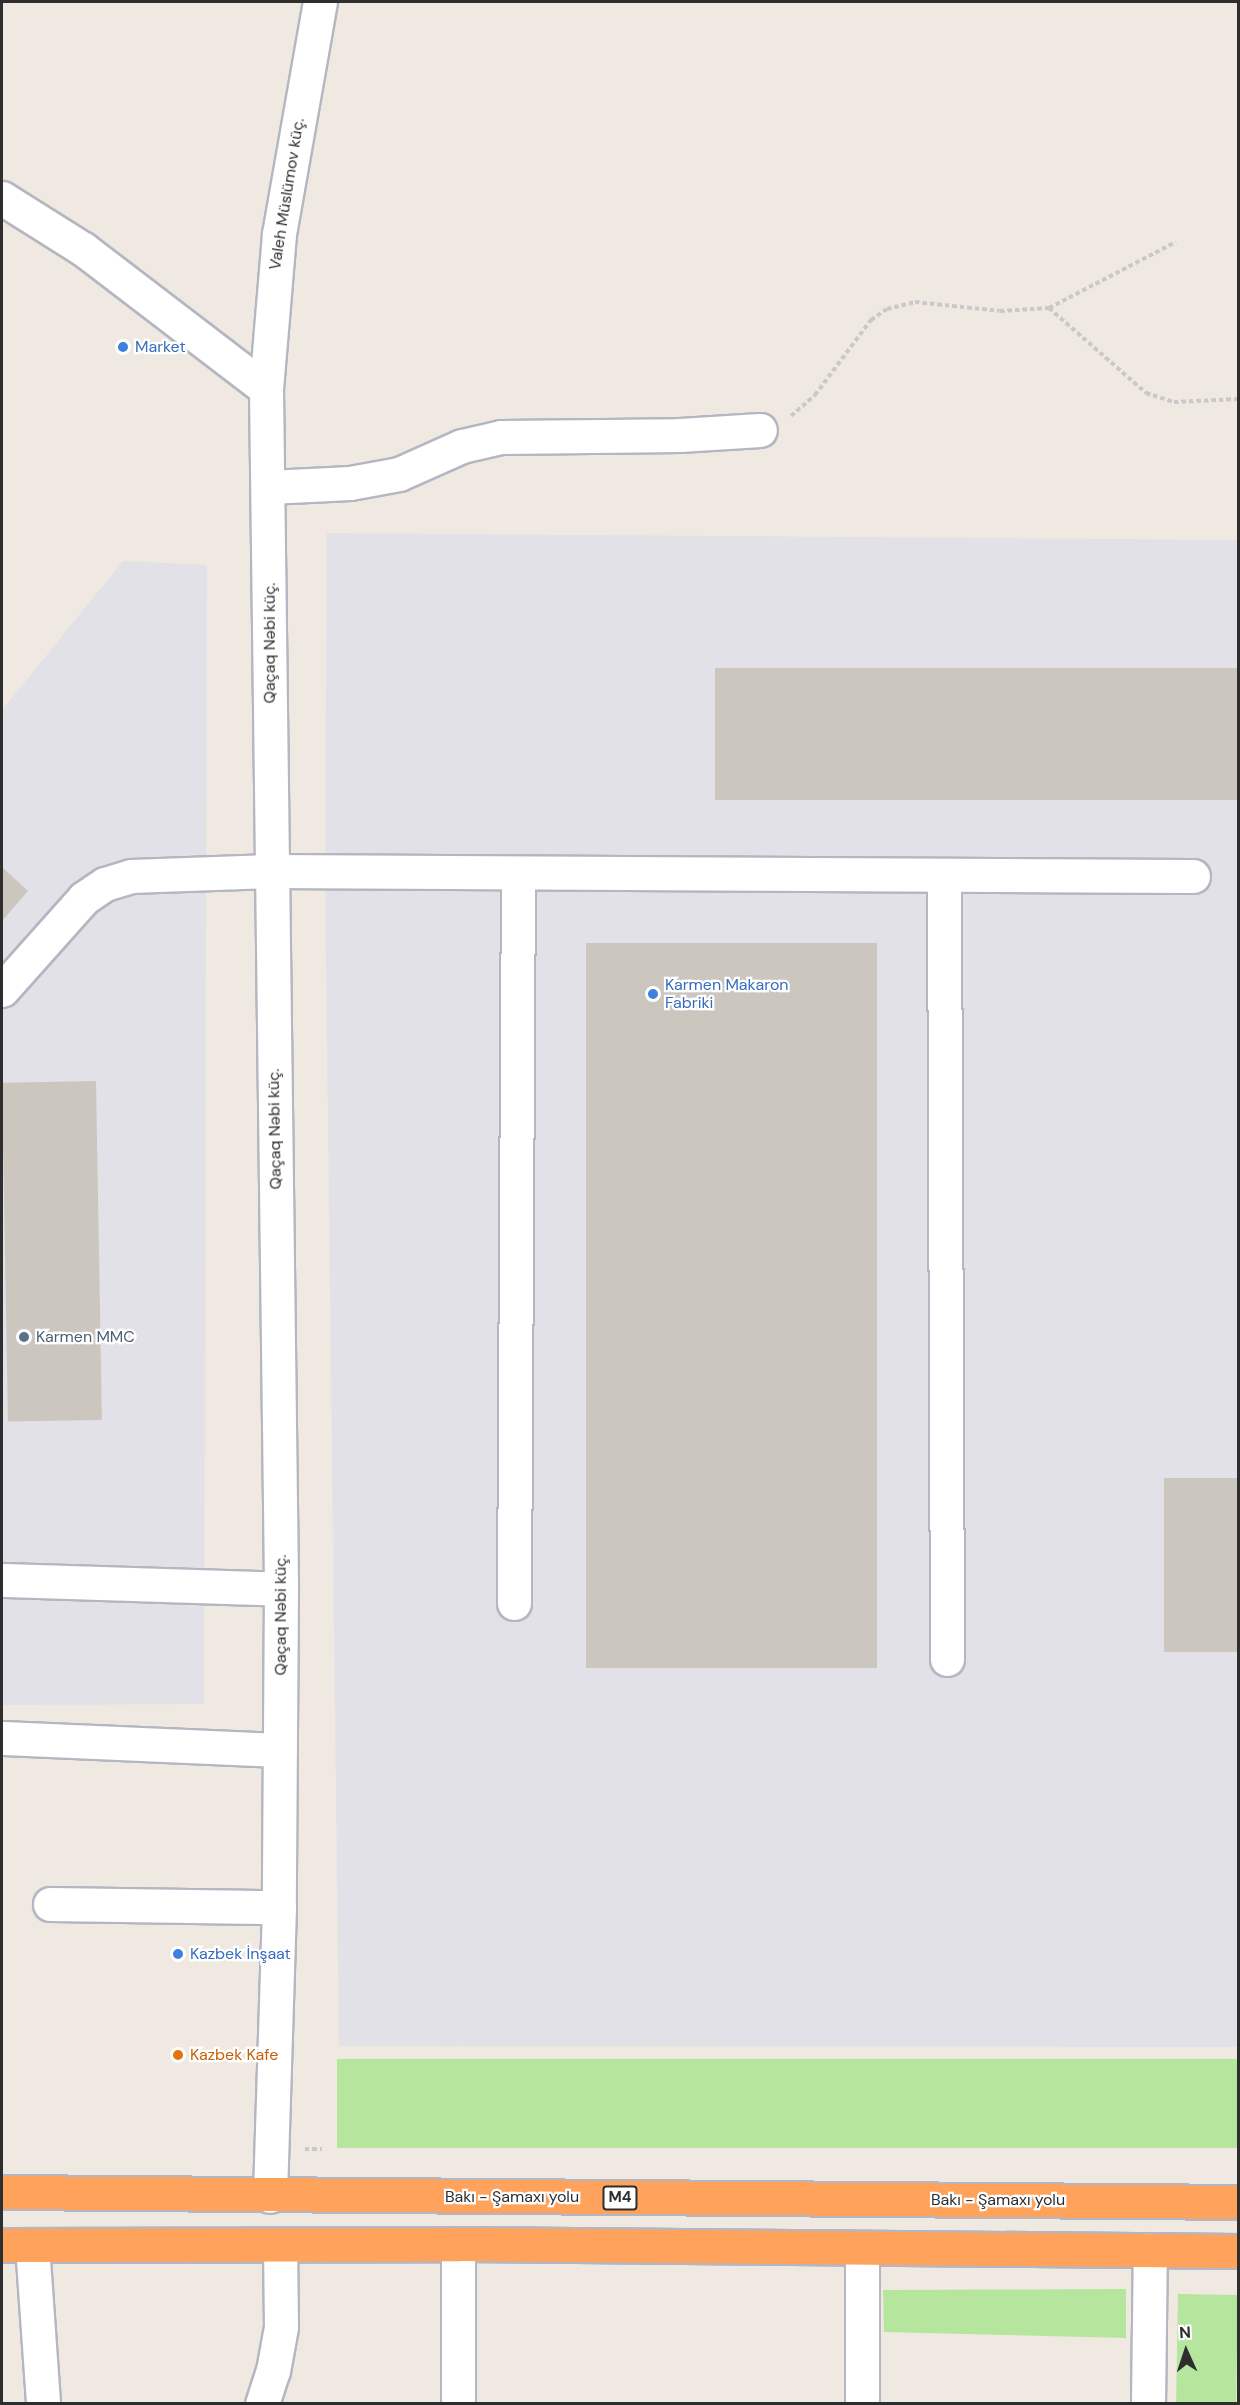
<!DOCTYPE html>
<meta charset="utf-8">
<style>
body{margin:0}
#map{position:relative;width:1240px;height:2405px;overflow:hidden;background:#efe9e1;font-family:"DM Sans",sans-serif}
div>[style]{position:absolute}
.industrial>*{inset:0;background:#e3e1e8}
.green>*{inset:0;background:#b6e59e;transform-origin:0 0}
.building>*{inset:0;background:#cbc7bf;transform-origin:0 0}
.path>*{height:4px;margin-top:-2px;transform-origin:0;background:repeating-linear-gradient(90deg,#c9c9c9 0 4.5px,transparent 0 7.5px)}
.roads{filter:drop-shadow(2px 0 #b4b7c1) drop-shadow(-2px 0 #b4b7c1) drop-shadow(0 2px #b4b7c1) drop-shadow(0 -2px #b4b7c1)}
.minor>*{height:33px;margin:-16.5px;padding:0 16.5px;transform-origin:16.5px;border-radius:16.5px;background:#fff}
.highway>*{height:33px;margin:-16.5px;padding:0 16.5px;transform-origin:16.5px;border-radius:16.5px;background:#ffa35c}
.dots>*{width:16px;height:16px;translate:-50% -50%;box-sizing:border-box;border:3px solid #fff;border-radius:50%}
span{translate:-50% -50%;white-space:nowrap;text-align:center;line-height:1.15;-webkit-text-stroke:4.5px #fff;paint-order:stroke}
.shield-label span{padding:2px 4px;background:#fff;border:2px solid;border-radius:4px;-webkit-text-stroke-width:0}
.shield-label{font-size:15px;color:#2e2e2e;font-weight:700}
.street-label{font-size:16px;color:#2e2e2e}
.shop-label{font-size:16px;color:#366cbe}
.left{translate:0 -50%;text-align:left}
.service-label{font-size:16px;color:#4e5e75}
.food-label{font-size:16px;color:#c56008}
.frame{position:absolute;inset:0;border:3px solid #2e2e2e;pointer-events:none}
.north{position:absolute;left:1156px;top:2321px;width:60px;height:60px;-webkit-text-stroke:4px #fff;paint-order:stroke;rotate:357deg;font-size:16px;font-weight:700;line-height:24px;text-align:center;color:#2e2e2e}
.north::after{content:'';display:block;margin:auto;width:21px;height:27px;background:#2e2e2e;clip-path:polygon(50% 0,100% 100%,50% 72%,0 100%)}
</style>
<div id="map">
<div class="industrial">
<i style="clip-path:polygon(327px 533px,1238px 540px,1238px 2047px,339px 2046px,325px 873px)"></i>
<i style="clip-path:polygon(123px 561px,207px 565px,204px 1704px,2px 1705px,2px 710px)"></i>
</div>
<div class="green">
<i style="left:337px;top:2059px;width:901px;height:89px"></i>
<i style="clip-path:polygon(1126px 2289px,1126px 2338px,884px 2332px,883px 2290px)"></i>
<i style="left:1178px;top:2294px;width:60px;height:109px;rotate:1deg"></i>
</div>
<div class="building">
<i style="left:1238px;top:668px;width:132px;height:523px;rotate:90deg"></i>
<i style="clip-path:polygon(2px 867px,28px 891px,2px 921px)"></i>
<i style="left:586px;top:943px;width:291px;height:725px"></i>
<i style="left:96px;top:1081px;width:339px;height:94px;rotate:89deg"></i>
<i style="left:1238px;top:1478px;width:174px;height:74px;rotate:90deg"></i>
</div>
<div class="path">
<i style="left:1049px;top:308px;width:129px;rotate:41.2deg"></i>
<i style="left:1146px;top:393px;width:29px;rotate:18deg"></i>
<i style="left:1174px;top:402px;width:64px;rotate:-2.7deg"></i>
<i style="left:791px;top:416px;width:32px;rotate:-41deg"></i>
<i style="left:815px;top:395px;width:94px;rotate:-53.3deg"></i>
<i style="left:871px;top:320px;width:19px;rotate:-35deg"></i>
<i style="left:887px;top:309px;width:29px;rotate:-14deg"></i>
<i style="left:915px;top:302px;width:85px;rotate:6deg"></i>
<i style="left:1000px;top:311px;width:49px;rotate:-3.5deg"></i>
<i style="left:1049px;top:308px;width:143px;rotate:-27.5deg"></i>
<i style="left:305px;top:2149px;width:17px"></i>
</div>
<div class="roads">
<div class="minor">
<i style="left:2px;top:198px;width:96px;rotate:32.2deg"></i>
<i style="left:83px;top:249px;width:230px;rotate:37.4deg"></i>
<i style="left:266px;top:389px;width:1200px;rotate:89.28deg"></i>
<i style="left:281px;top:1589px;width:318px;rotate:90.4deg"></i>
<i style="left:279px;top:1907px;width:289px;rotate:91.8deg"></i>
<i style="left:266px;top:389px;width:156px;rotate:-85.2deg"></i>
<i style="left:279px;top:234px;width:236px;rotate:-80deg"></i>
<i style="left:269px;top:487px;width:81px;rotate:-2.8deg"></i>
<i style="left:350px;top:483px;width:50px;rotate:-10.4deg"></i>
<i style="left:399px;top:474px;width:69px;rotate:-24deg"></i>
<i style="left:462px;top:446px;width:40px;rotate:-13deg"></i>
<i style="left:501px;top:437px;width:179px;rotate:-0.6deg"></i>
<i style="left:680px;top:435px;width:80px;rotate:-3.6deg"></i>
<i style="left:944px;top:875px;width:784px;rotate:89.78deg"></i>
<i style="left:2px;top:990px;width:123px;rotate:-48.3deg"></i>
<i style="left:84px;top:898px;width:25px;rotate:-34deg"></i>
<i style="left:105px;top:884px;width:27px;rotate:-17deg"></i>
<i style="left:131px;top:876px;width:140px;rotate:-2deg"></i>
<i style="left:271px;top:871px;width:922px;rotate:0.31deg"></i>
<i style="left:2px;top:1580px;width:279px;rotate:1.8deg"></i>
<i style="left:514px;top:1603px;width:729px;rotate:-89.69deg"></i>
<i style="left:2px;top:1738px;width:278px;rotate:2.5deg"></i>
<i style="left:50px;top:1904px;width:229px;rotate:0.8deg"></i>
<i style="left:32px;top:2245px;width:159px;rotate:86deg"></i>
<i style="left:262px;top:2404px;width:35px;rotate:-72deg"></i>
<i style="left:273px;top:2371px;width:45px;rotate:-79.7deg"></i>
<i style="left:281px;top:2327px;width:82px;rotate:-90.7deg"></i>
<i style="left:458px;top:2404px;width:160px;rotate:-90deg"></i>
<i style="left:862px;top:2404px;width:156px;rotate:-90deg"></i>
<i style="left:1148px;top:2404px;width:154px;rotate:-89.3deg"></i>
</div>
<div class="highway">
<i style="left:2px;top:2192px;width:1236px;rotate:0.46deg"></i>
<i style="left:2px;top:2245px;width:456px;rotate:-0.1deg"></i>
<i style="left:458px;top:2244px;width:780px;rotate:0.51deg"></i>
</div>
</div>
<div class="dots">
<i style="left:123px;top:347px;background:#3f7fe0"></i>
<i style="left:653px;top:994px;background:#3f7fe0"></i>
<i style="left:24px;top:1337px;background:#5c6f8a"></i>
<i style="left:178px;top:1954px;background:#3f7fe0"></i>
<i style="left:178px;top:2055px;background:#e8710a"></i>
</div>
<div class="shield-label">
<span style="left:620px;top:2198px">M4</span>
</div>
<div class="street-label">
<span style="left:287px;top:194px;rotate:-81deg">Valeh Müslümov küç.</span>
<span style="left:270px;top:643px;rotate:-90deg">Qaçaq Nəbi küç.</span>
<span style="left:275px;top:1129px;rotate:-91deg">Qaçaq Nəbi küç.</span>
<span style="left:281px;top:1615px;rotate:-90deg">Qaçaq Nəbi küç.</span>
<span style="left:512px;top:2197px">Bakı - Şamaxı yolu</span>
<span style="left:998px;top:2200px">Bakı - Şamaxı yolu</span>
</div>
<div class="shop-label">
<span class="left" style="left:135px;top:347px">Market</span>
<span class="left" style="left:665px;top:994px">Karmen Makaron<br>Fabriki</span>
<span class="left" style="left:190px;top:1954px">Kazbek İnşaat</span>
</div>
<div class="service-label">
<span class="left" style="left:36px;top:1337px">Karmen MMC</span>
</div>
<div class="food-label">
<span class="left" style="left:190px;top:2055px">Kazbek Kafe</span>
</div>
<div class="frame"></div>
<div class="north">N</div>
</div>
